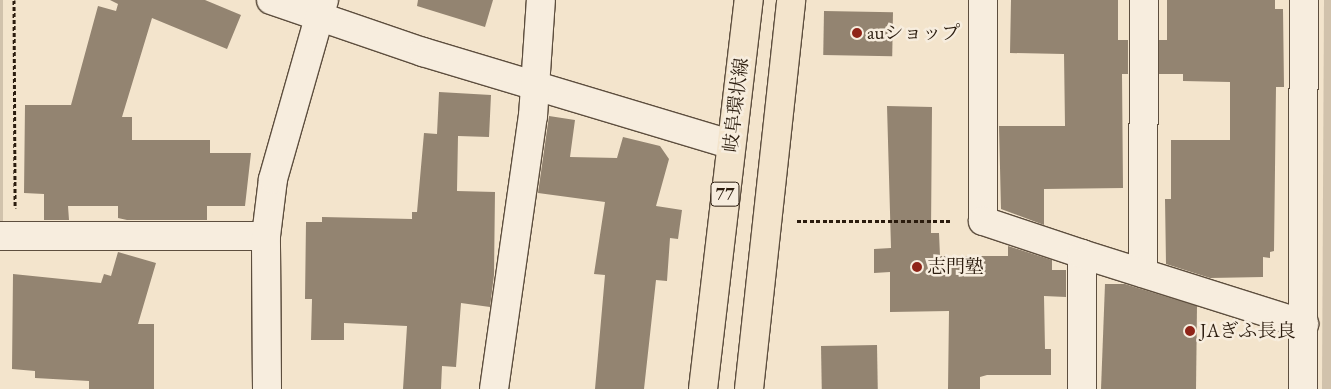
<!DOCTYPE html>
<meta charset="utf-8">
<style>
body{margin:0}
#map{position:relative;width:1331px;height:389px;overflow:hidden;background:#f3e4cc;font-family:"EB Garamond","Noto Serif JP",serif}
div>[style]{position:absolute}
.green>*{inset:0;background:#d1c2ac;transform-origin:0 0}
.building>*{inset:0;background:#938471;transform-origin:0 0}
.path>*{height:3px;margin-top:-1.5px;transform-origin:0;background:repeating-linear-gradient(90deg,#2b1c0e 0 4px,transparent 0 6.5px)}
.roads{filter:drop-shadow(1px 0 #5d4e3e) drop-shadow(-1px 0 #5d4e3e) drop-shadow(0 1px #5d4e3e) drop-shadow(0 -1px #5d4e3e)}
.street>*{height:28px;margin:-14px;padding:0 14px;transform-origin:14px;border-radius:14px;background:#f7edde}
.primary>*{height:28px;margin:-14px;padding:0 14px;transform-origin:14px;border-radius:14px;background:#f3e4cc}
.dots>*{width:14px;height:14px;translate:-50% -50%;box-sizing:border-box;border:2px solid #f7edde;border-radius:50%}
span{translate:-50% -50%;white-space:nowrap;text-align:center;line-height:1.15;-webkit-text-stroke:5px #f7edde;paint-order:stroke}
.shield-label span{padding:1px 4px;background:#f7edde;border:1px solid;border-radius:4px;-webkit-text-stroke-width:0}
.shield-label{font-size:18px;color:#2b1c0e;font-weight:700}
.poi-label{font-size:19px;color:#2b1c0e}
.left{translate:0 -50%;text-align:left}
.street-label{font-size:19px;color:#2b1c0e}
</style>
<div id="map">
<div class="green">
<i style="left:0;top:0;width:3px;height:221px"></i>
<i style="clip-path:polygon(1324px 0,1331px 0,1331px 389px,1322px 389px)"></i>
</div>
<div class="building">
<i style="clip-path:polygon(110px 0,205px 0,241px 15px,227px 49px,152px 18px,122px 117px,132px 117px,132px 140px,210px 140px,210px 153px,251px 153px,245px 206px,207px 206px,207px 220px,127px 220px,118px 218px,118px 206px,68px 206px,69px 220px,44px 220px,44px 194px,24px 193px,25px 105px,71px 105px,98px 6px,116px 11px,118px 4px)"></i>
<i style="clip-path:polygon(418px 0,493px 0,485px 27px,417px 6px)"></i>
<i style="clip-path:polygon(1011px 0,1118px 0,1118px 40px,1128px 40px,1128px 74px,1122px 74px,1123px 188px,1044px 189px,1044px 225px,1001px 209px,999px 126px,1065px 126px,1064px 54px,1010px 53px)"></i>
<i style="clip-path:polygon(1167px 0,1275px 0,1275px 9px,1283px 9px,1284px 87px,1276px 87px,1274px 251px,1270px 252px,1270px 258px,1263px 257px,1263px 277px,1210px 278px,1166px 264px,1165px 199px,1171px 199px,1171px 140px,1230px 140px,1230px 82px,1183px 81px,1183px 74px,1159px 74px,1159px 40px,1167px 40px)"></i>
<i style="left:824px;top:11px;width:69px;height:44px;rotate:1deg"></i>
<i style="clip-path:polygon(439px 92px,491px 95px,489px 137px,458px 136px,457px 191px,495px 192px,494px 275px,490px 307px,461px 303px,456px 367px,442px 366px,441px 389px,403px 389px,407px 326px,344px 323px,344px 340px,311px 340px,312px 299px,305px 299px,306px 222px,322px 222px,322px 217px,412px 219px,412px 212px,417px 212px,424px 133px,437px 134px)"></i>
<i style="clip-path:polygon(887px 106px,932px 107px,931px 233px,939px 233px,940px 256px,1008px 256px,1008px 246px,1052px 260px,1052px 270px,1066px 270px,1066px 297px,1044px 296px,1045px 349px,1051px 349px,1051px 375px,987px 375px,980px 377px,980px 389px,948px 389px,949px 311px,890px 312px,890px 272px,874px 273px,874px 249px,891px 248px)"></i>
<i style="clip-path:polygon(549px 116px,575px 120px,570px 157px,617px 158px,623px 137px,660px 146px,669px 159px,656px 206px,682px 210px,678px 239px,670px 238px,667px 281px,656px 280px,644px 389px,595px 389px,605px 275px,594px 274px,605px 202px,538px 193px)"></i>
<i style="clip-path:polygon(118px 252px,156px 263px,138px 324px,154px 324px,154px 389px,89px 389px,89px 381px,35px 378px,35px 371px,12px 369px,13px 274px,101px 283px,104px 274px,111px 276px)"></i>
<i style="clip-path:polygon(1105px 284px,1125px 284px,1197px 306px,1196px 389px,1101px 389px)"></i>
<i style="left:877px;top:345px;width:44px;height:56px;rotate:89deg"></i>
</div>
<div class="path">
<i style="left:14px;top:0;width:208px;rotate:89.7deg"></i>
<i style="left:797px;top:221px;width:156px"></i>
</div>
<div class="roads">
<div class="street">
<i style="left:271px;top:0;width:161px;rotate:18.9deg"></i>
<i style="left:423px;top:52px;width:320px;rotate:16.7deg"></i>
<i style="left:983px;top:0;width:221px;rotate:90deg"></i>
<i style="left:983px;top:221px;width:104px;rotate:18.4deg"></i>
<i style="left:0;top:236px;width:266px"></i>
<i style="left:1143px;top:273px;width:273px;rotate:-89.8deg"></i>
<i style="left:267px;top:389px;width:153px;rotate:-90.4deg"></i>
<i style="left:266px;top:236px;width:57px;rotate:-83deg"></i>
<i style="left:273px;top:179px;width:186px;rotate:-74.1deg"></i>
<i style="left:494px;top:389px;width:276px;rotate:-81.9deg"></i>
<i style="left:533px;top:116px;width:116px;rotate:-86.1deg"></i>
<i style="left:1082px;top:389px;width:135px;rotate:-90deg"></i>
<i style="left:1082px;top:254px;width:233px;rotate:17.5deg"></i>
<i style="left:1303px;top:389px;width:389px;rotate:-89.9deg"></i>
</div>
<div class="primary">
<i style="left:703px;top:389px;width:392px;rotate:-83.3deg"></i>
<i style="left:749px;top:389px;width:391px;rotate:-83.8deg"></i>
</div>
</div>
<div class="dots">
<i style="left:857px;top:33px;background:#8f2418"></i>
<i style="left:917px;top:267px;background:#8f2418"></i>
<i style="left:1190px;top:331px;background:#8f2418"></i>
</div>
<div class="shield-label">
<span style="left:725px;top:194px">77</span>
</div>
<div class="poi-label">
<span class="left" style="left:867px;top:33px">auショップ</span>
<span class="left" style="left:927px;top:267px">志門塾</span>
<span class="left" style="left:1200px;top:331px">JAぎふ長良</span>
</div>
<div class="street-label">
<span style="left:736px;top:105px;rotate:-83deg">岐阜環状線</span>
</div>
</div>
